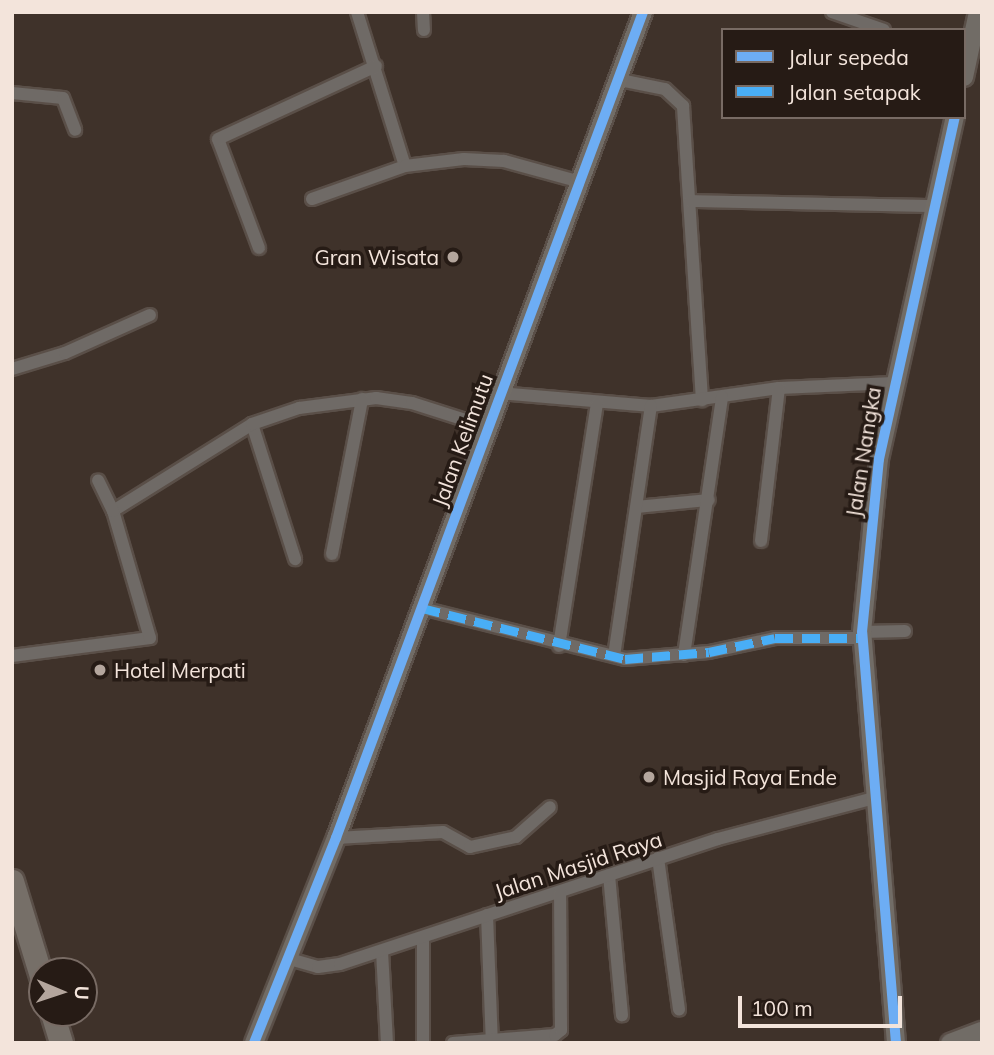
<!DOCTYPE html>
<style>
body{margin:0}
#map{position:relative;width:994px;height:1055px;overflow:hidden;background:#3f322a;font-family:Mulish,sans-serif}
div>[style]{position:absolute}
.roads{filter:drop-shadow(2px 0 #5a4f48) drop-shadow(-2px 0 #5a4f48) drop-shadow(0 2px #5a4f48) drop-shadow(0 -2px #5a4f48)}
.street>*{height:12px;margin:-6px;padding:0 6px;transform-origin:6px;border-radius:6px;background:#6f6a66}
.secondary>*{height:18px;margin:-9px;padding:0 9px;transform-origin:9px;border-radius:9px;background:#716c66}
.highway>*{height:23px;margin:-11.5px;padding:0 11.5px;transform-origin:11.5px;border-radius:11.5px;background:#766f68}
.quiet>*{height:9px;margin-top:-4.5px;transform-origin:0;background:repeating-linear-gradient(90deg,#49aef6 0 18px,transparent 0 27px)}
.cycleway>*{height:10px;margin:-5px;padding:0 5px;transform-origin:5px;border-radius:5px;background:#6dadf4}
.dots>*{width:19px;height:19px;translate:-50% -50%;box-sizing:border-box;border:4px solid #261b15;border-radius:50%}
span{translate:-50% -50%;white-space:nowrap;text-align:center;line-height:1.15;-webkit-text-stroke:7px #261b15;paint-order:stroke}
.poi-label{font-size:21px;color:#f3e4db}
.right{translate:-100% -50%;text-align:right}
.left{translate:0 -50%;text-align:left}
.street-label{font-size:21px;color:#f3e4db}
.frame{position:absolute;inset:0;border:14px solid #f3e4db;pointer-events:none}
.legend{position:absolute;left:721px;top:28px;width:245px;height:91px;box-sizing:border-box;background:#261b15;border:2px solid #786b64;margin:0;padding:9px 12px;list-style:none;font-size:21px;color:#f3e4db}
.legend li{display:flex;align-items:center;gap:14px;height:35px}
.legend b{width:35px;border:2px solid #786b64}
.north{position:absolute;left:28px;top:957px;width:70px;height:70px;box-sizing:border-box;background:#261b15;border:2px solid #786b64;border-radius:50%;rotate:92deg;font-size:19px;font-weight:700;line-height:28px;text-align:center;color:#f3e4db}
.north::after{content:'';display:block;margin:auto;width:24px;height:32px;background:#b4a69d;clip-path:polygon(50% 0,100% 100%,50% 72%,0 100%)}
.scale{position:absolute;left:738px;top:996px;width:164px;height:32px;box-sizing:border-box;border:4px solid #f3e4db;border-top:0;padding-left:9px;font-size:21px;line-height:24px;white-space:nowrap;color:#f3e4db;-webkit-text-stroke:5px #261b15;paint-order:stroke}
</style>
<div id="map">
<div class="roads">
<div class="street">
<i style="left:357px;top:12px;width:161px;rotate:72.7deg"></i>
<i style="left:423px;top:12px;width:18px;rotate:87deg"></i>
<i style="left:832px;top:12px;width:55px;rotate:19.1deg"></i>
<i style="left:620px;top:80px;width:46px;rotate:11.3deg"></i>
<i style="left:665px;top:89px;width:25px;rotate:43deg"></i>
<i style="left:683px;top:106px;width:295px;rotate:86.3deg"></i>
<i style="left:12px;top:93px;width:51px;rotate:5.6deg"></i>
<i style="left:63px;top:98px;width:34px;rotate:69deg"></i>
<i style="left:312px;top:199px;width:99px;rotate:-19.5deg"></i>
<i style="left:405px;top:166px;width:59px;rotate:-6.8deg"></i>
<i style="left:464px;top:159px;width:40px;rotate:2.9deg"></i>
<i style="left:504px;top:161px;width:79px;rotate:15.4deg"></i>
<i style="left:690px;top:201px;width:244px;rotate:1.2deg"></i>
<i style="left:259px;top:248px;width:116px;rotate:-110.6deg"></i>
<i style="left:218px;top:139px;width:174px;rotate:-24.8deg"></i>
<i style="left:12px;top:369px;width:55px;rotate:-16.8deg"></i>
<i style="left:65px;top:353px;width:93px;rotate:-24.1deg"></i>
<i style="left:499px;top:393px;width:153px;rotate:4.9deg"></i>
<i style="left:651px;top:406px;width:129px;rotate:-8deg"></i>
<i style="left:779px;top:388px;width:115px;rotate:-2.5deg"></i>
<i style="left:252px;top:424px;width:142px;rotate:72.3deg"></i>
<i style="left:637px;top:507px;width:72px;rotate:-5.6deg"></i>
<i style="left:113px;top:511px;width:164px;rotate:-32deg"></i>
<i style="left:252px;top:424px;width:50px;rotate:-18.8deg"></i>
<i style="left:299px;top:408px;width:78px;rotate:-7.4deg"></i>
<i style="left:376px;top:398px;width:36px;rotate:8deg"></i>
<i style="left:412px;top:403px;width:79px;rotate:17.7deg"></i>
<i style="left:761px;top:541px;width:154px;rotate:-83.3deg"></i>
<i style="left:332px;top:554px;width:158px;rotate:-79deg"></i>
<i style="left:422px;top:608px;width:209px;rotate:14.1deg"></i>
<i style="left:625px;top:659px;width:84px;rotate:-4.8deg"></i>
<i style="left:709px;top:652px;width:67px;rotate:-12deg"></i>
<i style="left:775px;top:638px;width:87px"></i>
<i style="left:862px;top:632px;width:43px;rotate:-1.3deg"></i>
<i style="left:559px;top:646px;width:245px;rotate:-81.1deg"></i>
<i style="left:684px;top:655px;width:261px;rotate:-81.6deg"></i>
<i style="left:12px;top:656px;width:139px;rotate:-7.4deg"></i>
<i style="left:150px;top:638px;width:132px;rotate:-106.2deg"></i>
<i style="left:113px;top:511px;width:34px;rotate:-116deg"></i>
<i style="left:614px;top:656px;width:253px;rotate:-81.6deg"></i>
<i style="left:336px;top:838px;width:107px;rotate:-3.2deg"></i>
<i style="left:443px;top:832px;width:31px;rotate:29deg"></i>
<i style="left:470px;top:847px;width:47px;rotate:-12.3deg"></i>
<i style="left:516px;top:837px;width:45px;rotate:-41.4deg"></i>
<i style="left:658px;top:858px;width:153px;rotate:82.1deg"></i>
<i style="left:609px;top:875px;width:141px;rotate:84.7deg"></i>
<i style="left:487px;top:915px;width:128px;rotate:87.8deg"></i>
<i style="left:423px;top:938px;width:105px;rotate:90deg"></i>
<i style="left:382px;top:951px;width:92px;rotate:86.9deg"></i>
<i style="left:286px;top:958px;width:33px;rotate:16deg"></i>
<i style="left:318px;top:967px;width:22px;rotate:-8deg"></i>
<i style="left:340px;top:964px;width:398px;rotate:-18.3deg"></i>
<i style="left:718px;top:839px;width:161px;rotate:-14.7deg"></i>
<i style="left:453px;top:1043px;width:102px;rotate:-4.5deg"></i>
<i style="left:555px;top:1035px;width:8px;rotate:-40deg"></i>
<i style="left:561px;top:1030px;width:138px;rotate:-90.4deg"></i>
</div>
<div class="secondary">
<i style="left:964px;top:77px;width:66px;rotate:-77.8deg"></i>
<i style="left:254px;top:1043px;width:221px;rotate:-68.2deg"></i>
<i style="left:336px;top:838px;width:881px;rotate:-69.61deg"></i>
<i style="left:896px;top:1043px;width:412px;rotate:-94.7deg"></i>
<i style="left:862px;top:632px;width:174px;rotate:-84.4deg"></i>
<i style="left:879px;top:459px;width:350px;rotate:-77.5deg"></i>
<i style="left:950px;top:1043px;width:34px;rotate:-21deg"></i>
</div>
<div class="highway">
<i style="left:12px;top:881px;width:102px;rotate:73deg"></i>
<i style="left:52px;top:1013px;width:31px;rotate:73deg"></i>
</div>
</div>
<div class="quiet">
<i style="left:422px;top:608px;width:209px;rotate:14.1deg"></i>
<i style="left:625px;top:659px;width:84px;rotate:-4.8deg"></i>
<i style="left:709px;top:652px;width:67px;rotate:-12deg"></i>
<i style="left:775px;top:638px;width:87px"></i>
</div>
<div class="cycleway">
<i style="left:254px;top:1043px;width:221px;rotate:-68.2deg"></i>
<i style="left:336px;top:838px;width:881px;rotate:-69.61deg"></i>
<i style="left:896px;top:1043px;width:412px;rotate:-94.7deg"></i>
<i style="left:862px;top:632px;width:174px;rotate:-84.4deg"></i>
<i style="left:879px;top:459px;width:350px;rotate:-77.5deg"></i>
</div>
<div class="dots">
<i style="left:453px;top:257px;background:#b4a69d"></i>
<i style="left:100px;top:670px;background:#b4a69d"></i>
<i style="left:649px;top:777px;background:#b4a69d"></i>
</div>
<div class="poi-label">
<span class="right" style="left:439px;top:257px">Gran Wisata</span>
<span class="left" style="left:114px;top:670px">Hotel Merpati</span>
<span class="left" style="left:663px;top:777px">Masjid Raya Ende</span>
</div>
<div class="street-label">
<span style="left:462px;top:440px;rotate:-70deg">Jalan Kelimutu</span>
<span style="left:863px;top:452px;rotate:-81deg">Jalan Nangka</span>
<span style="left:578px;top:865px;rotate:-18deg">Jalan Masjid Raya</span>
</div>
<div class="frame"></div>
<ul class="legend">
<li><b style="height:9px;background:#6dadf4"></b>Jalur sepeda</li>
<li><b style="height:9px;background:#49aef6"></b>Jalan setapak</li>
</ul>
<div class="north">U</div>
<div class="scale">100 m</div>
</div>
